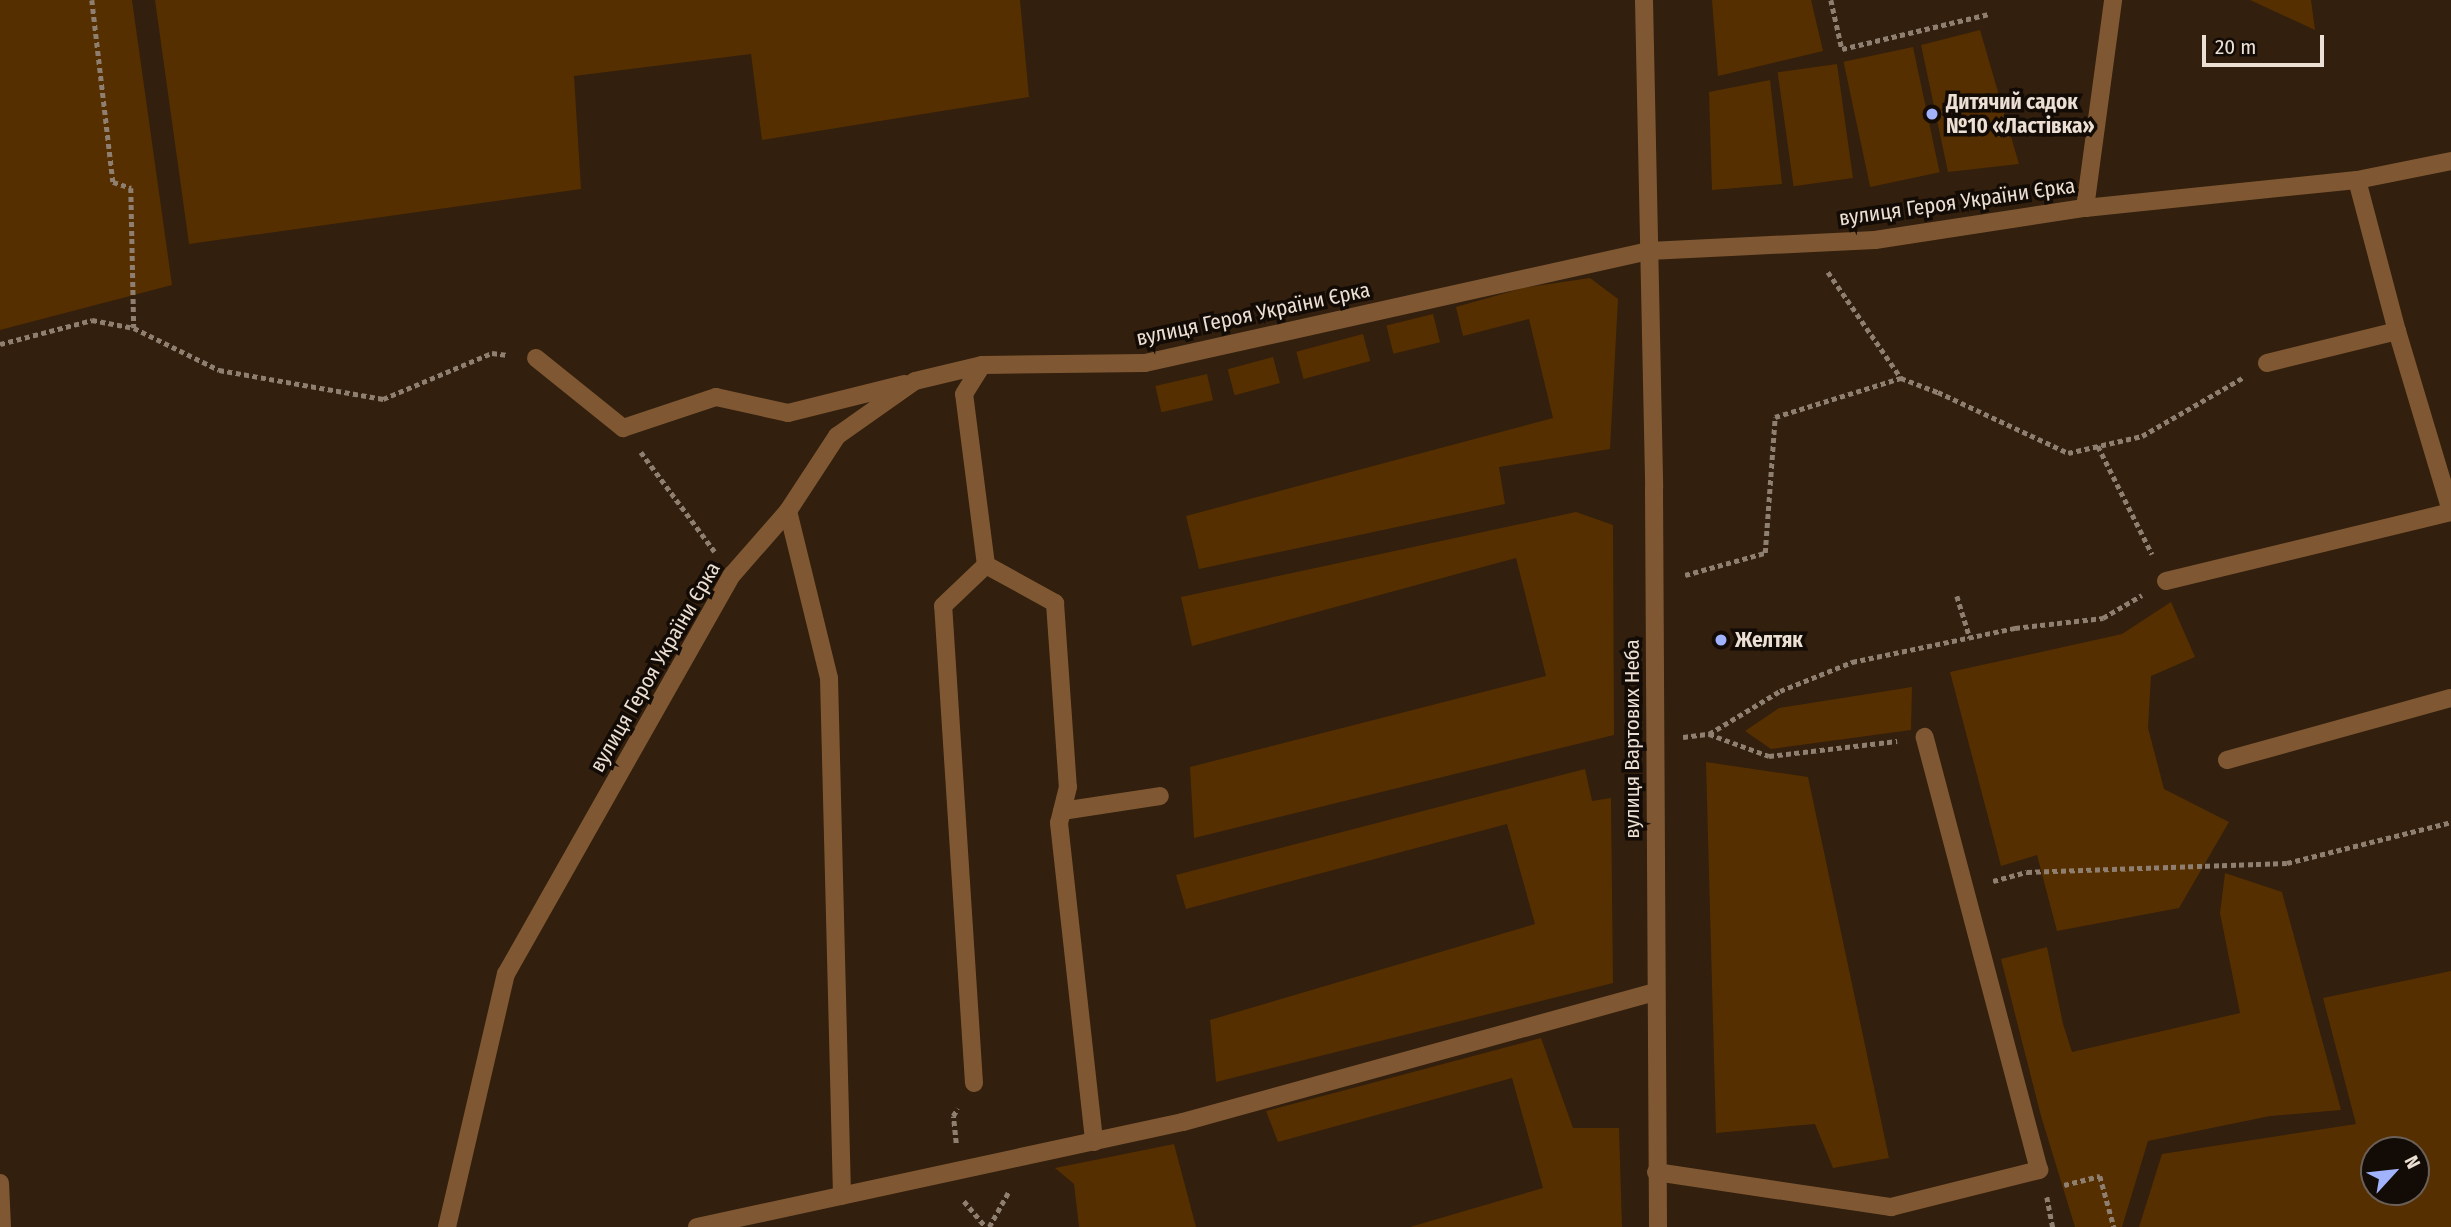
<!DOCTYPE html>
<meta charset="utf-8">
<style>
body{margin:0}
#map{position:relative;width:2451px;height:1227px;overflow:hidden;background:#321f0d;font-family:"Fira Sans Condensed",sans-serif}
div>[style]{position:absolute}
.green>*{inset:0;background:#562f00;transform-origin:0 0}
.path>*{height:4.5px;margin-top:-2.25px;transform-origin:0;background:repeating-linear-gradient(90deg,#8f7f70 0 5px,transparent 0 8.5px)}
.lane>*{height:18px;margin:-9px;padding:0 9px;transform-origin:9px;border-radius:9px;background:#7f5833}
.street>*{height:18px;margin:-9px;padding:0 9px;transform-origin:9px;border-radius:9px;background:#7f5833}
.dots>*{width:19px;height:19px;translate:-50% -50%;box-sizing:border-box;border:4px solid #130b05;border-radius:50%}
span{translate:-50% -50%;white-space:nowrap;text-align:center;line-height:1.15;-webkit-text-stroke:7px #130b05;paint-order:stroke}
.poi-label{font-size:21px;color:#ecdfd4;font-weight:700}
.left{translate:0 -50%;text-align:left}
.street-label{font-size:21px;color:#ecdfd4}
.north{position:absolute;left:2360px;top:1136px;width:70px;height:70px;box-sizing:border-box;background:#130b05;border:2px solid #6a6058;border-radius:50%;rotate:63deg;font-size:19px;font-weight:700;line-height:28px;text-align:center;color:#ecdfd4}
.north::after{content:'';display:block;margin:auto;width:24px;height:32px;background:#a1b3fd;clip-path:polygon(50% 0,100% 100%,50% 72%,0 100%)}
.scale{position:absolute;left:2202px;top:35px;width:122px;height:32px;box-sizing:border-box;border:4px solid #ecdfd4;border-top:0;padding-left:9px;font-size:21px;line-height:24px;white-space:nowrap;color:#ecdfd4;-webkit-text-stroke:5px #130b05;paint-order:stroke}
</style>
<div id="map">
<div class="green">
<i style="clip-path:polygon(0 0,132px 0,172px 285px,0 330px)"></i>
<i style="clip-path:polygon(155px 0,1020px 0,1029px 97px,762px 140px,751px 54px,574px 76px,581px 189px,189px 244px)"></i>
<i style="clip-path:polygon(1712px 0,1811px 0,1823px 51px,1718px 76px)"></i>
<i style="clip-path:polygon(2250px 0,2311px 0,2315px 30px)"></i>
<i style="clip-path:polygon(1980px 30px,2019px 164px,1948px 172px,1921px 45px)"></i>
<i style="left:1913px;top:47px;width:128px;height:71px;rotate:78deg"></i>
<i style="left:1837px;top:64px;width:115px;height:60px;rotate:82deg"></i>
<i style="clip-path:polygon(1770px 80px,1782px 184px,1712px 190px,1709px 92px)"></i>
<i style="clip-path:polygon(1590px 278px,1618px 299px,1610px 449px,1499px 467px,1505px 504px,1199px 569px,1186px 516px,1553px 418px,1529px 319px,1463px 336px,1456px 307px,1523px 288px)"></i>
<i style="left:1433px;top:314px;width:29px;height:48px;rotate:76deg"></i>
<i style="left:1363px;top:334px;width:28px;height:69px;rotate:75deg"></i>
<i style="left:1273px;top:357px;width:27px;height:47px;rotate:75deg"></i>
<i style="left:1207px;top:374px;width:27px;height:53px;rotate:77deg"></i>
<i style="clip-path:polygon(1576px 512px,1613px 525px,1614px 735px,1194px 838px,1190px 767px,1546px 676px,1516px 558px,1192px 646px,1181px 597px)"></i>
<i style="clip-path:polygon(2171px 602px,2195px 657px,2151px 676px,2148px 728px,2164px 789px,2229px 822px,2179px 908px,2057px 931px,2037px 855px,2001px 866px,1950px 672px,2122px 634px)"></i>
<i style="clip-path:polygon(1912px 687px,1911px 730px,1771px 749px,1745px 731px,1779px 708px)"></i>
<i style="clip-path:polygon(1706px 762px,1808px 777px,1889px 1158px,1833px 1168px,1815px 1124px,1716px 1133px)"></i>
<i style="clip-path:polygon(1585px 769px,1592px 801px,1611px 798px,1613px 983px,1216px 1082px,1210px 1020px,1535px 924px,1507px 824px,1186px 909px,1176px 875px)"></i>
<i style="clip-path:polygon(2225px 873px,2282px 892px,2341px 1110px,2270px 1116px,2148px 1141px,2122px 1227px,2075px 1227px,2041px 1116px,2001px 959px,2047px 947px,2063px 1024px,2072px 1052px,2240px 1013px,2220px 913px)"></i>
<i style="clip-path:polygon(evenodd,2451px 971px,2451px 1227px,2139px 1227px,2162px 1154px,2356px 1124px,2323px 998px,2451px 971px,2416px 1150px,2416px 1192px,2374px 1192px,2374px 1150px,2416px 1150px)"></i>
<i style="clip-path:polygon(1541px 1038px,1573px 1128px,1619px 1128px,1622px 1227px,1410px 1227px,1543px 1188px,1512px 1078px,1278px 1142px,1266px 1111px)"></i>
<i style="clip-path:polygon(1174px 1144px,1196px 1227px,1079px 1227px,1074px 1184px,1055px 1168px)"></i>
</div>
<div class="path">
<i style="left:92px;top:0;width:183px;rotate:83.4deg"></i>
<i style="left:113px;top:182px;width:19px;rotate:18deg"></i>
<i style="left:131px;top:188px;width:140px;rotate:88.8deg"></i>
<i style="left:134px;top:328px;width:95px;rotate:26.3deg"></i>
<i style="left:219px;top:370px;width:167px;rotate:10deg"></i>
<i style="left:383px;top:399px;width:118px;rotate:-22.9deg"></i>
<i style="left:492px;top:353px;width:16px;rotate:7deg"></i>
<i style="left:1831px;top:0;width:50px;rotate:77.3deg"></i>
<i style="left:1842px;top:49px;width:151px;rotate:-13.4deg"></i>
<i style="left:1828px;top:272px;width:129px;rotate:55.4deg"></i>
<i style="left:0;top:344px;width:95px;rotate:-14.6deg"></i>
<i style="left:92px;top:320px;width:43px;rotate:10.8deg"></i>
<i style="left:2098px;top:446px;width:121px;rotate:63.4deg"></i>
<i style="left:641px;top:452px;width:124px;rotate:53.5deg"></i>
<i style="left:1685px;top:575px;width:83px;rotate:-15.4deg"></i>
<i style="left:1765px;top:553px;width:136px;rotate:-85.8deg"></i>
<i style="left:1775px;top:417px;width:132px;rotate:-17.2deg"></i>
<i style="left:1901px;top:378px;width:40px;rotate:21deg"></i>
<i style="left:1938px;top:392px;width:144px;rotate:25.1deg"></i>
<i style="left:2068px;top:453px;width:76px;rotate:-12.9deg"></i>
<i style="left:2142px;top:436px;width:116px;rotate:-30.1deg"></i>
<i style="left:1957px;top:596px;width:44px;rotate:72.8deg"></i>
<i style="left:1709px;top:734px;width:83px;rotate:-31.2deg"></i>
<i style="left:1780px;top:691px;width:78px;rotate:-21.9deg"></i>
<i style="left:1852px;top:662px;width:167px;rotate:-11.8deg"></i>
<i style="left:2015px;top:628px;width:89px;rotate:-6.5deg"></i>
<i style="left:2103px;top:618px;width:45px;rotate:-30.5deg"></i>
<i style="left:1683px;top:737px;width:26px;rotate:-7deg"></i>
<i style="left:1709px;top:734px;width:64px;rotate:20.1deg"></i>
<i style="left:1769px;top:756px;width:129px;rotate:-6.7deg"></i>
<i style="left:1993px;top:881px;width:35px;rotate:-15deg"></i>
<i style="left:2027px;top:872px;width:260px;rotate:-2deg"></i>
<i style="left:2287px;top:863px;width:169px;rotate:-14deg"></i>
<i style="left:956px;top:1143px;width:27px;rotate:-96deg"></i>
<i style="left:953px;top:1116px;width:9px;rotate:-58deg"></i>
<i style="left:2064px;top:1185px;width:37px;rotate:-14deg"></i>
<i style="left:2100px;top:1176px;width:53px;rotate:74.6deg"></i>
<i style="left:2047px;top:1197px;width:31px;rotate:79deg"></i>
<i style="left:964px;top:1201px;width:34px;rotate:50deg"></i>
<i style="left:989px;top:1227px;width:41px;rotate:-60.9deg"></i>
</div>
<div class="lane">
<i style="left:2357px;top:180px;width:156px;rotate:75.2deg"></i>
<i style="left:2397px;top:331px;width:188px;rotate:73.3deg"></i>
<i style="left:2085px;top:208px;width:210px;rotate:-82.3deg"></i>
<i style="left:2267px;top:363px;width:134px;rotate:-13.8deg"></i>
<i style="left:788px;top:511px;width:172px;rotate:76.2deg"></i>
<i style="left:829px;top:678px;width:518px;rotate:88.56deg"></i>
<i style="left:986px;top:565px;width:79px;rotate:28.8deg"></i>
<i style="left:1055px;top:603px;width:184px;rotate:86deg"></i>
<i style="left:1068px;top:787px;width:37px;rotate:104deg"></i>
<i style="left:1059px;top:823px;width:321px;rotate:83.7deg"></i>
<i style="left:2166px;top:581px;width:293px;rotate:-13.6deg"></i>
<i style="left:2227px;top:760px;width:232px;rotate:-15.5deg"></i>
<i style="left:1062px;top:811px;width:99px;rotate:-8.7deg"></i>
<i style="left:974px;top:1083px;width:478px;rotate:-93.7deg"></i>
<i style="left:943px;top:606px;width:59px;rotate:-43.6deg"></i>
<i style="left:986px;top:565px;width:172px;rotate:-97.3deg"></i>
<i style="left:964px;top:394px;width:34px;rotate:-58deg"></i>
<i style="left:1656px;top:1172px;width:238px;rotate:8.5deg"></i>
<i style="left:1891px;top:1207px;width:153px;rotate:-14deg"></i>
<i style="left:2039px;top:1170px;width:448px;rotate:-104.8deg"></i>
<i style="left:697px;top:1227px;width:497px;rotate:-12.2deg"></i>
<i style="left:1183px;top:1122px;width:490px;rotate:-15.4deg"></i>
</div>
<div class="street">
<i style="left:1644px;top:0;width:488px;rotate:88.8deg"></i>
<i style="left:1654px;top:488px;width:739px;rotate:89.69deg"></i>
<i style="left:536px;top:358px;width:112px;rotate:38.8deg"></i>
<i style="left:623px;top:428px;width:98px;rotate:-18.4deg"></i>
<i style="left:716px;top:397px;width:74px;rotate:12.5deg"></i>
<i style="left:788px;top:413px;width:120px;rotate:-14deg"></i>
<i style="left:0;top:1183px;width:44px;rotate:87.4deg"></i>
<i style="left:447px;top:1227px;width:260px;rotate:-76.9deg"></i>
<i style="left:506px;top:974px;width:459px;rotate:-60.5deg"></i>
<i style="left:732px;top:575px;width:85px;rotate:-48.8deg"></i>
<i style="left:788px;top:511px;width:90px;rotate:-56.8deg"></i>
<i style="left:837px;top:436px;width:95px;rotate:-35.2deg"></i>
<i style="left:915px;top:381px;width:69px;rotate:-13.4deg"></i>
<i style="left:982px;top:365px;width:163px;rotate:-0.7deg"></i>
<i style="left:1145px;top:363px;width:516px;rotate:-12.53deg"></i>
<i style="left:1649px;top:251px;width:226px;rotate:-2.8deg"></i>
<i style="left:1875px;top:240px;width:212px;rotate:-8.7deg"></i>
<i style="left:2085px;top:208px;width:273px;rotate:-5.9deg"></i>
<i style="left:2357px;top:180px;width:96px;rotate:-11.4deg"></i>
</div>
<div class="dots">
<i style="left:1932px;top:114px;background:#a1b3fd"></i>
<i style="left:1721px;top:640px;background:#a1b3fd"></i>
</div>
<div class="poi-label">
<span class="left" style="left:1946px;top:114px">Дитячий садок<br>№10 «Ластівка»</span>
<span class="left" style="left:1735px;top:640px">Желтяк</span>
</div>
<div class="street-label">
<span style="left:1957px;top:202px;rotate:-8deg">вулиця Героя України Єрка</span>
<span style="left:1253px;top:314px;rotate:-12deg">вулиця Героя України Єрка</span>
<span style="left:655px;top:667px;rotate:-60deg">вулиця Героя України Єрка</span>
<span style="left:1632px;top:739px;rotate:-90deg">вулиця Вартових Неба</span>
</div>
<div class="north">N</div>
<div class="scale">20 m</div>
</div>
